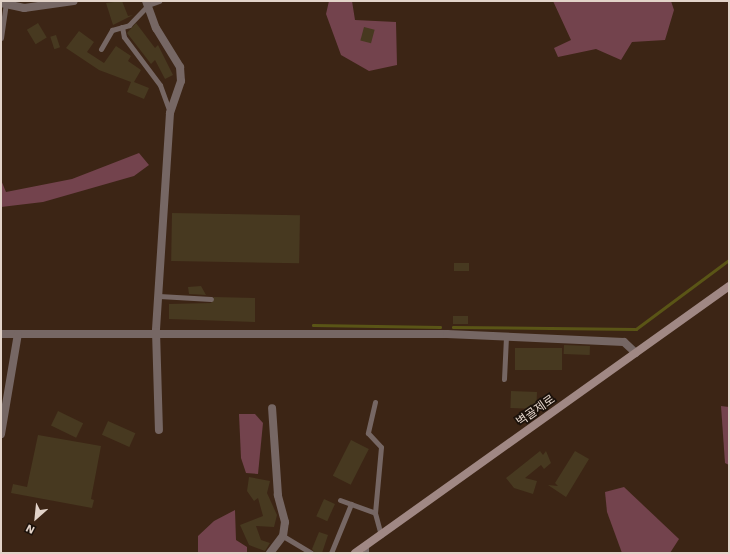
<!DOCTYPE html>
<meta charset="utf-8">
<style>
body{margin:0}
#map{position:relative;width:730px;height:554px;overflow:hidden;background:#3c2515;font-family:"Work Sans","Noto Sans KR",sans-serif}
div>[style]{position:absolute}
.green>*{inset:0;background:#73434d}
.stream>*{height:2.5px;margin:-1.25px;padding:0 1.25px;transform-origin:1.25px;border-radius:1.25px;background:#5a5516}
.building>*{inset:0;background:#473920;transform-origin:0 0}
.lane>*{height:5px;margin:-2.5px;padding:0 2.5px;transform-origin:2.5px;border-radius:2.5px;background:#766764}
.street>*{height:8px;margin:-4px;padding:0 4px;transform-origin:4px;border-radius:4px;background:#766764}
.secondary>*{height:8px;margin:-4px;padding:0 4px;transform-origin:4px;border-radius:4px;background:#a08884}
span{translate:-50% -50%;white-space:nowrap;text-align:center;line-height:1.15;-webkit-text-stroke:3.5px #1b110a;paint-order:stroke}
.street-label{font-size:12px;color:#e2d3c9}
.frame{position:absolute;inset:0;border:2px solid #e2d3c9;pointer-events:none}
.north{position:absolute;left:16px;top:498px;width:40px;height:40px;-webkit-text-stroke:3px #1b110a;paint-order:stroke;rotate:207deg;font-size:11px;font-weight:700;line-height:16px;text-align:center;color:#e2d3c9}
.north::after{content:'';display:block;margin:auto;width:14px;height:18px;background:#e2d3c9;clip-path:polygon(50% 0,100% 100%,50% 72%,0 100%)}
</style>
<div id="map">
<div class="green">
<i style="clip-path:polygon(329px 1px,352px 1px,355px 20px,396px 22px,397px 65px,369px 71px,341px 55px,326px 14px)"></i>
<i style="clip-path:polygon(553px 1px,671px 1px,674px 10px,665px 40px,632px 42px,621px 60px,596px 49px,558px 57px,554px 48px,571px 40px)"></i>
<i style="clip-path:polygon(139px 153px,149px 165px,134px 176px,43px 202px,1px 207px,1px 180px,6px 192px,72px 179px)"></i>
<i style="clip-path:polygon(721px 406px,729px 407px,729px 465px,725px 463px)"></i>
<i style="clip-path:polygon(255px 414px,263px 423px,258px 474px,246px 473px,241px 458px,239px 414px)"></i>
<i style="clip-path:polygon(624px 487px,679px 539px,670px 553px,622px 553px,607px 512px,605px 492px)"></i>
<i style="clip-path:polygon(235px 510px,236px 540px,247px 547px,247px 553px,198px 553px,198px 536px,214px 521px)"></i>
</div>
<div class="stream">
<i style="left:313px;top:325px;width:127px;rotate:0.9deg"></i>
<i style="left:453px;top:327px;width:183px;rotate:0.6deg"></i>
<i style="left:636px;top:329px;width:116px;rotate:-36.6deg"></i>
</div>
<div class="building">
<i style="clip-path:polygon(122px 1px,128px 16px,133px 15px,113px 25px,106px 3px)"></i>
<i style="left:38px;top:23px;width:17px;height:13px;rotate:59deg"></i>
<i style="clip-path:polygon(136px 23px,155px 48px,158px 45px,173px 75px,165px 79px,155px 60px,151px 64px,127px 33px)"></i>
<i style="left:364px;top:27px;width:11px;height:14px;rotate:15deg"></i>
<i style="clip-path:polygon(79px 31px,94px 42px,87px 52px,104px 63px,116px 46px,131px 56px,128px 61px,141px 70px,134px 82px,149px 88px,144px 99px,127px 92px,131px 82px,99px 70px,66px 48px)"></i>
<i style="left:56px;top:35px;width:13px;height:6px;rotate:72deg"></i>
<i style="left:172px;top:213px;width:128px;height:48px;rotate:1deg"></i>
<i style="left:454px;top:263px;width:15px;height:8px"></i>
<i style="clip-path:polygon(201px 286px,206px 295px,189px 294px,188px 287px)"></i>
<i style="clip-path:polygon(214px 297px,255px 298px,255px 322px,169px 319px,169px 304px,211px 303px)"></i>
<i style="left:453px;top:316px;width:15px;height:8px"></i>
<i style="left:564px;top:345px;width:26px;height:9px;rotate:2deg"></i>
<i style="left:515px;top:348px;width:47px;height:22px"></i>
<i style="left:511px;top:391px;width:26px;height:17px;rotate:2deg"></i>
<i style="left:58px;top:411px;width:28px;height:16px;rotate:26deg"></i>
<i style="left:108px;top:421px;width:30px;height:15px;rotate:24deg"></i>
<i style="clip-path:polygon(38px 435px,101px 446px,91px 499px,94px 500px,92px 508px,11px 493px,13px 484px,27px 487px)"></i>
<i style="left:351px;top:440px;width:20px;height:40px;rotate:27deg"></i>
<i style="clip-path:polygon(540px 451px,543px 455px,546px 451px,551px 463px,544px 469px,541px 465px,525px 478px,537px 481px,533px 494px,514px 488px,506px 478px)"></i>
<i style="clip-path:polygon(575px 451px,589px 459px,566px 497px,548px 485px,558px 486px,555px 483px)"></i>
<i style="clip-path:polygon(249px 477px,270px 481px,267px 493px,277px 515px,274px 527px,256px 526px,261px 540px,270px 543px,265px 551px,249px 545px,240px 525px,263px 516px,258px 498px,254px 501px,247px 491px)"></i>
<i style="left:324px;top:499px;width:12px;height:19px;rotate:24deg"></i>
<i style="clip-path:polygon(319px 532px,328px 535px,322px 553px,315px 553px,312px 549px)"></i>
</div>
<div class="lane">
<i style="left:122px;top:27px;width:10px;rotate:79deg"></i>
<i style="left:124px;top:37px;width:60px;rotate:53.1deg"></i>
<i style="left:160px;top:85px;width:29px;rotate:70deg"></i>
<i style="left:1px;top:38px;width:34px;rotate:-82deg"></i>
<i style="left:101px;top:49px;width:22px;rotate:-60deg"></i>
<i style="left:112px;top:30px;width:18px;rotate:-16deg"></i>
<i style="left:129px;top:25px;width:28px;rotate:-46deg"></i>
<i style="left:148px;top:5px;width:12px;rotate:-20deg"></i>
<i style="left:159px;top:296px;width:52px;rotate:3.3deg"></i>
<i style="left:504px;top:379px;width:43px;rotate:-87.3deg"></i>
<i style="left:375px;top:402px;width:32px;rotate:103deg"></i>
<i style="left:368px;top:433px;width:19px;rotate:47deg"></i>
<i style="left:381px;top:447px;width:66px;rotate:95.2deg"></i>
<i style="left:340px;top:500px;width:37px;rotate:20deg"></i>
<i style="left:375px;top:513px;width:23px;rotate:75deg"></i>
<i style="left:283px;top:536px;width:33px;rotate:31deg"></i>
<i style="left:331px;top:553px;width:53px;rotate:-67.8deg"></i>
<i style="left:366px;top:553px;width:8px;rotate:-90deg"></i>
</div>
<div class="street">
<i style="left:146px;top:1px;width:29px;rotate:70deg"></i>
<i style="left:156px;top:28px;width:46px;rotate:58.4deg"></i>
<i style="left:180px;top:67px;width:14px;rotate:86deg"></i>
<i style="left:181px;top:81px;width:34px;rotate:109deg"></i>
<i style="left:170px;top:113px;width:218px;rotate:93.7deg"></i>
<i style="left:156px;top:331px;width:99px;rotate:88.3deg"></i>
<i style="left:1px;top:3px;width:24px;rotate:12deg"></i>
<i style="left:24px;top:8px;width:50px;rotate:-8deg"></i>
<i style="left:1px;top:334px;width:446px"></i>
<i style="left:447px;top:334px;width:177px;rotate:2.6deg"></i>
<i style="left:624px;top:342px;width:16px;rotate:43deg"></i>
<i style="left:1px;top:434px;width:101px;rotate:-80.4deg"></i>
<i style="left:270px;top:553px;width:21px;rotate:-53deg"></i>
<i style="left:283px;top:536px;width:14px;rotate:-82deg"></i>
<i style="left:285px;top:522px;width:28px;rotate:-105deg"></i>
<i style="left:278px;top:495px;width:87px;rotate:-93.9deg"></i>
</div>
<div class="secondary">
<i style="left:355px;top:553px;width:460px;rotate:-35.5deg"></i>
</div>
<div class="street-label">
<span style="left:536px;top:411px;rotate:-35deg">벽골제로</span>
</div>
<div class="frame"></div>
<div class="north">N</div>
</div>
